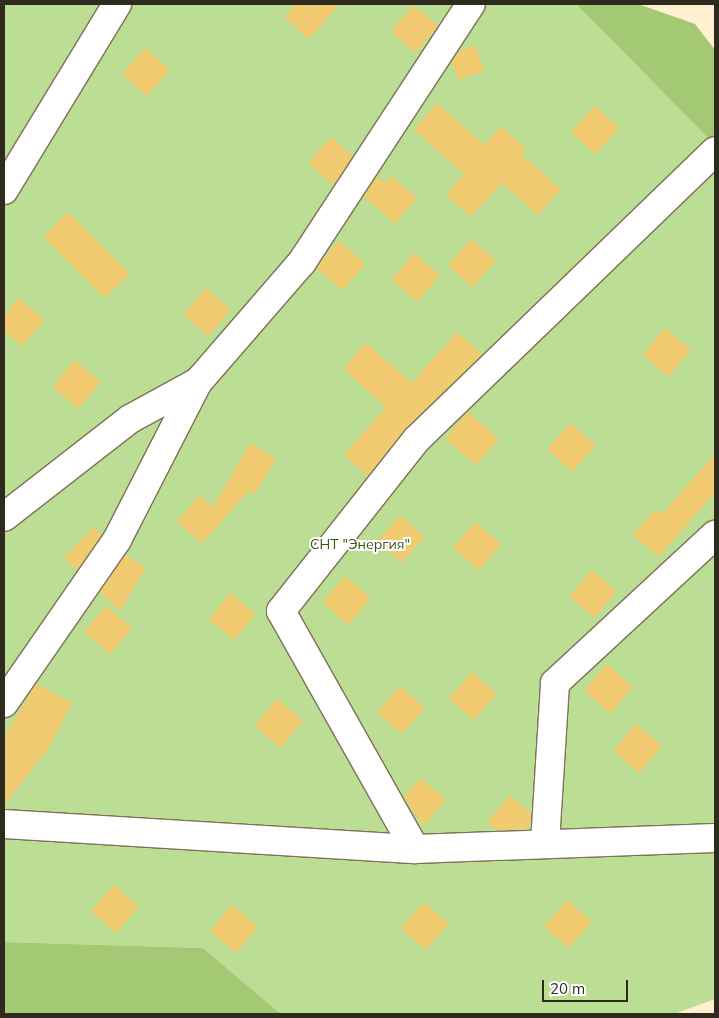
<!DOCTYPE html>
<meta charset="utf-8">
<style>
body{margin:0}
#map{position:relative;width:719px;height:1018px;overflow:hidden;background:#fef0d0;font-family:Mulish,sans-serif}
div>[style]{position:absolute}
.green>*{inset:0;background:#bbdd94}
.forest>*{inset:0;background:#a3c975}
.building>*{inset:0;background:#f2ca6f;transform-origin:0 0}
.roads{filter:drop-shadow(1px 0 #7e7155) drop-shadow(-1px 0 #7e7155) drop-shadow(0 1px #7e7155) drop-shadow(0 -1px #7e7155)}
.minor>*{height:28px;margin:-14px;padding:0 14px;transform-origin:14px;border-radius:14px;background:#fff}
span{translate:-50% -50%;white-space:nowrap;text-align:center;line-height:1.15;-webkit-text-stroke:4px #fff;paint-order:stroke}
.park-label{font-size:14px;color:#3b5318}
.frame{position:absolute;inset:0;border:5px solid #2f2a1e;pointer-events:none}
.scale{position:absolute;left:542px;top:980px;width:86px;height:22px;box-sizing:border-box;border:2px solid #2f2a1e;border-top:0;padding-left:6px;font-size:15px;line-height:18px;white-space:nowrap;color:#2f2a1e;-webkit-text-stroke:4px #fff;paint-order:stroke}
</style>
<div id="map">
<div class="green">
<i style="clip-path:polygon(4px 4px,576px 4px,715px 145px,715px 999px,674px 1014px,281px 1014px,203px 948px,4px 942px)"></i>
</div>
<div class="forest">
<i style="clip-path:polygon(576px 4px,638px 4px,695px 24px,715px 50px,715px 145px)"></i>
<i style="clip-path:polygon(4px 942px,203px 948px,281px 1014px,4px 1014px)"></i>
</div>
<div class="building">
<i style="clip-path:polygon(296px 4px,340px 4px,309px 39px,284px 17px)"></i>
<i style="left:414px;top:5px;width:32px;height:35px;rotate:41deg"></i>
<i style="clip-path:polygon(475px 45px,484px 71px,458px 80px,452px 62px,459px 51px)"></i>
<i style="left:145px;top:48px;width:33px;height:35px;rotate:41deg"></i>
<i style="clip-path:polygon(437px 103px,485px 145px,501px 126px,526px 149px,521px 154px,561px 189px,538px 215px,502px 183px,471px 217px,446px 195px,464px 174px,414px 130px)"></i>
<i style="left:594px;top:106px;width:33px;height:35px;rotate:41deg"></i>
<i style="clip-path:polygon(331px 137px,353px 156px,334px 185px,308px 163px)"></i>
<i style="clip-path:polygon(392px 176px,417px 198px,395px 224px,364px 196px,377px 177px,385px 184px)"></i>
<i style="left:68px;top:212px;width:87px;height:35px;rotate:45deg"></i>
<i style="left:471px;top:239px;width:33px;height:35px;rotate:41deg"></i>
<i style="left:339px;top:241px;width:35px;height:35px;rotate:41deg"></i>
<i style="left:414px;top:253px;width:34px;height:35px;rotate:40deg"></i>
<i style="left:206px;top:288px;width:33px;height:35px;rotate:41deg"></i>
<i style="clip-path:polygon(19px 298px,45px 320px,22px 346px,4px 331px,4px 316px)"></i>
<i style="left:665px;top:328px;width:34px;height:35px;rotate:40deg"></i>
<i style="clip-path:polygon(457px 332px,482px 354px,406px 428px,368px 476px,344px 455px,386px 407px,343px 369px,366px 343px,412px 383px)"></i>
<i style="left:75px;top:360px;width:34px;height:35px;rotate:40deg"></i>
<i style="left:468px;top:412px;width:41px;height:35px;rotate:41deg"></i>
<i style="left:571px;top:423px;width:34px;height:35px;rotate:43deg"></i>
<i style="clip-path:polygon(250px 443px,276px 458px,255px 494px,249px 491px,202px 543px,177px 522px,200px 495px,213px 507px)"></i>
<i style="clip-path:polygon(715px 454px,715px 492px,659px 557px,633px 535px,656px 509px,662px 514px)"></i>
<i style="left:400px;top:515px;width:33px;height:35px;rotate:41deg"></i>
<i style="left:475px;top:522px;width:34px;height:34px;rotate:40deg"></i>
<i style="clip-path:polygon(94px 527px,102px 535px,77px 570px,64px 557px)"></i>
<i style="clip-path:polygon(125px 555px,146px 568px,120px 611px,100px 592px)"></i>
<i style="left:592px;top:570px;width:33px;height:35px;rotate:41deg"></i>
<i style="left:345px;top:576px;width:34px;height:35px;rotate:40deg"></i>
<i style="left:230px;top:593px;width:33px;height:34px;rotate:39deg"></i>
<i style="left:106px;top:606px;width:34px;height:34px;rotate:40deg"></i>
<i style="left:607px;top:664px;width:35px;height:35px;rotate:41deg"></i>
<i style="left:472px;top:672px;width:33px;height:35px;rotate:41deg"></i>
<i style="clip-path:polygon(36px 684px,72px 703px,48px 749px,4px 805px,4px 737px)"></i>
<i style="left:400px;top:686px;width:33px;height:35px;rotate:41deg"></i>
<i style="left:277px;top:699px;width:34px;height:35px;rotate:40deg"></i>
<i style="left:636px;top:724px;width:34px;height:35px;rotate:40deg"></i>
<i style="clip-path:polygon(421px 778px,446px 800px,423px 826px,404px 797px)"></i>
<i style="clip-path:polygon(510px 795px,531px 814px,531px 823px,525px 829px,497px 830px,487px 822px)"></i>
<i style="left:114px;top:885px;width:33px;height:35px;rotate:41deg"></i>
<i style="left:567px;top:900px;width:33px;height:35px;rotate:41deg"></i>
<i style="left:424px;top:902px;width:33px;height:35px;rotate:41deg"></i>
<i style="left:232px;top:905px;width:34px;height:34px;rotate:40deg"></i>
</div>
<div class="roads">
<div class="minor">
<i style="left:4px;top:190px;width:218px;rotate:-58.7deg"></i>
<i style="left:4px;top:517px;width:160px;rotate:-37.9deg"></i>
<i style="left:130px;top:419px;width:77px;rotate:-28.6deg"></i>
<i style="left:4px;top:703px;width:198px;rotate:-55.3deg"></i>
<i style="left:117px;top:540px;width:178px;rotate:-62.9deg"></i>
<i style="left:198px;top:382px;width:159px;rotate:-49.1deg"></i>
<i style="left:302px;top:262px;width:308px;rotate:-56.8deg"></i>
<i style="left:4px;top:824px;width:412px;rotate:3.5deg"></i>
<i style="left:415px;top:849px;width:300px;rotate:-2.1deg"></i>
<i style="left:545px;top:843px;width:160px;rotate:-86.4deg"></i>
<i style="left:555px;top:683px;width:218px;rotate:-42.8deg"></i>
<i style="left:415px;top:849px;width:273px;rotate:-119.4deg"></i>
<i style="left:281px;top:611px;width:219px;rotate:-51.7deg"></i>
<i style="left:417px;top:439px;width:414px;rotate:-44deg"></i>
</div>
</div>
<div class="park-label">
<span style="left:360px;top:544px">СНТ "Энергия"</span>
</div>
<div class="frame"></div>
<div class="scale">20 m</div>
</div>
